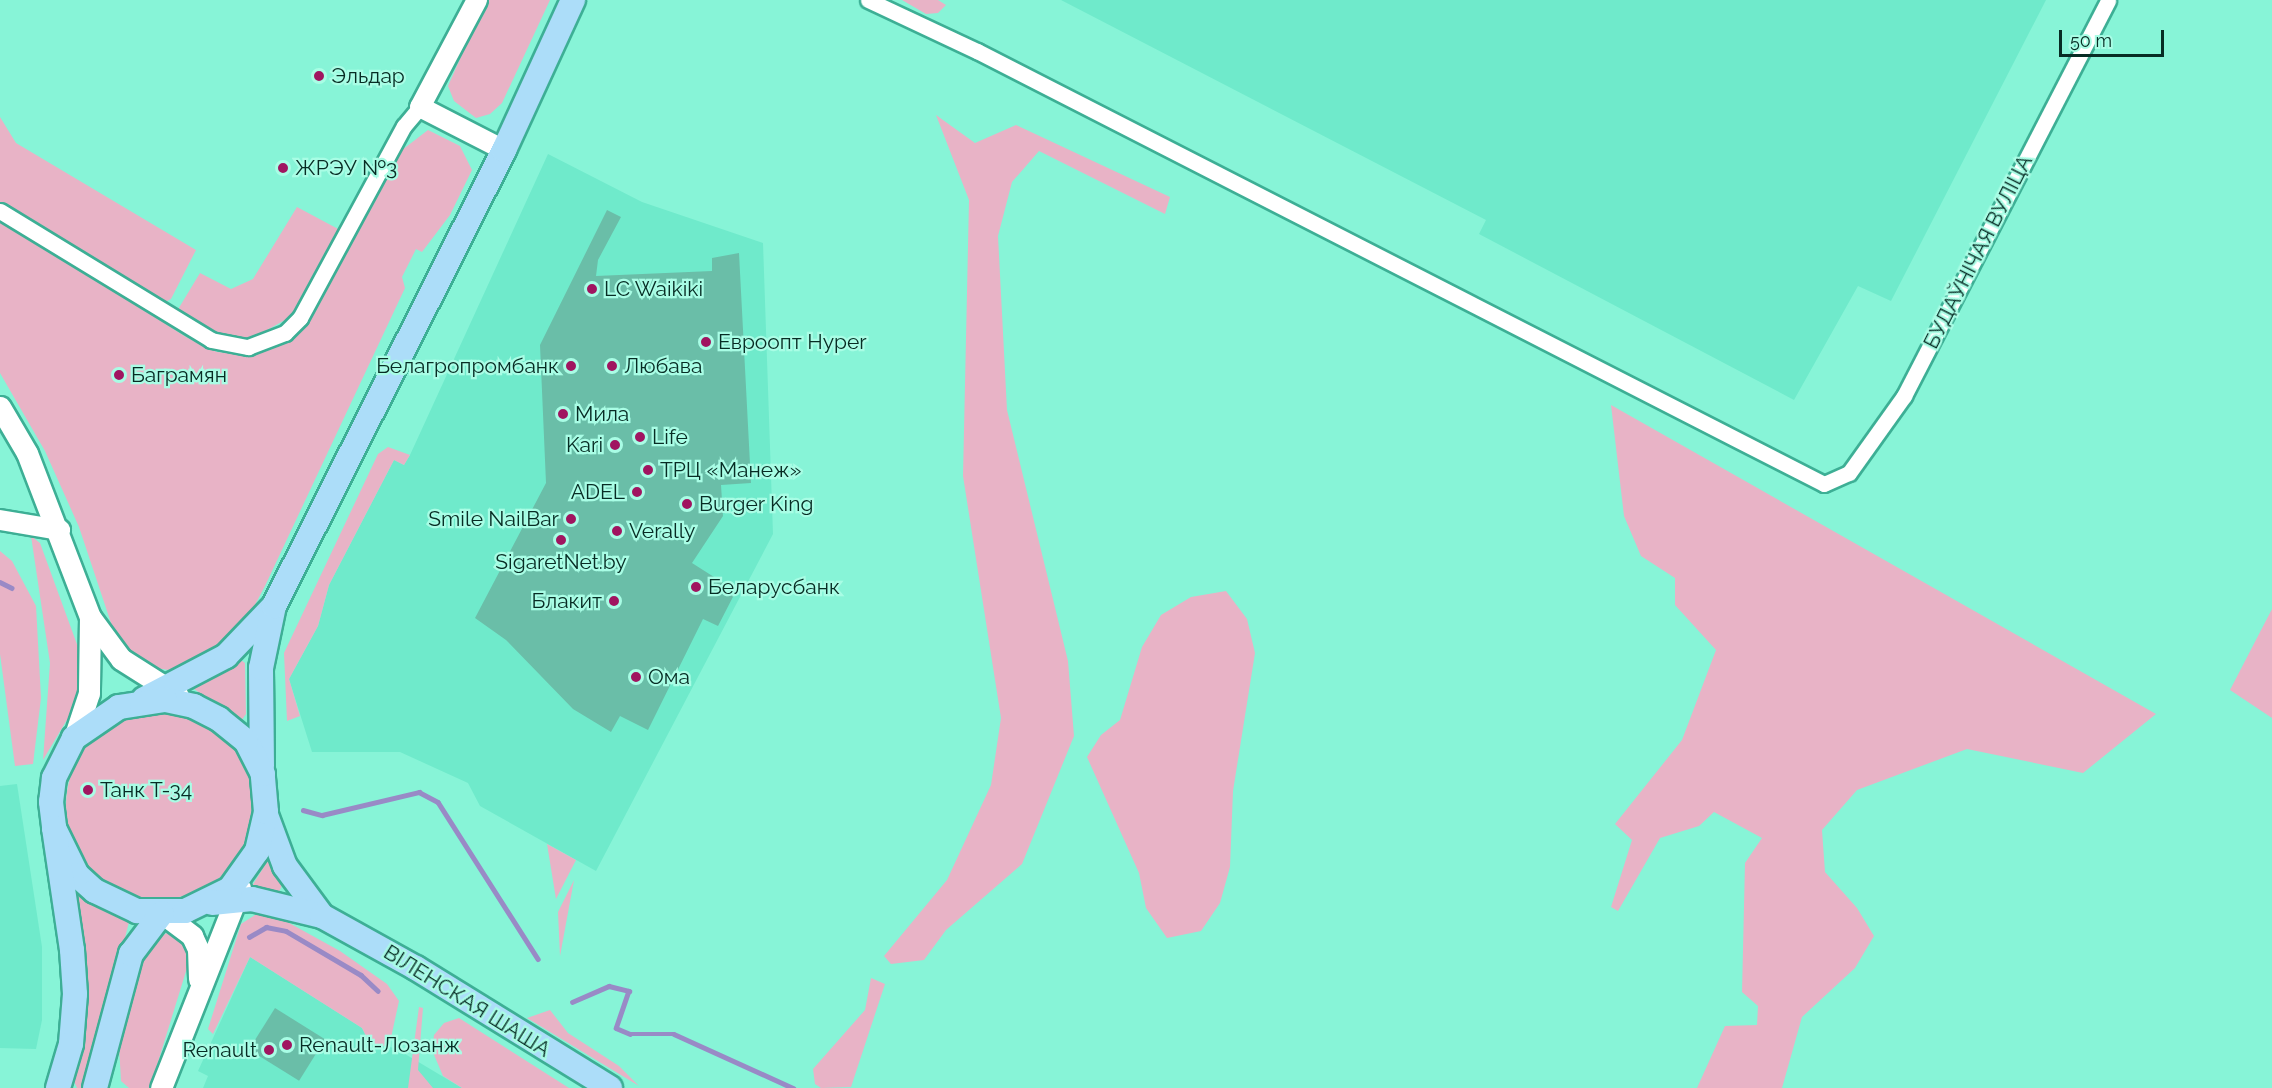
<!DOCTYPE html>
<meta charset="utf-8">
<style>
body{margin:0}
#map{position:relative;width:2272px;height:1088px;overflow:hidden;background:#87f4d7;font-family:Raleway,sans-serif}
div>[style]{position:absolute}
.built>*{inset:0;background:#6feacb}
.green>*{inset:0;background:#e8b3c6}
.round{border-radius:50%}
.stream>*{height:4.5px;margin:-2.25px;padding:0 2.25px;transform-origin:2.25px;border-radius:2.25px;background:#998ac6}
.building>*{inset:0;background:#6abea8;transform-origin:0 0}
.roads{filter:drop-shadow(2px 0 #3daf95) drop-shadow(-2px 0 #3daf95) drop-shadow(0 2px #3daf95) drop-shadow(0 -2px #3daf95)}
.minor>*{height:15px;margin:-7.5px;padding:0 7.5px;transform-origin:7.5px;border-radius:7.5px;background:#fff}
.tertiary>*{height:20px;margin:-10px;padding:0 10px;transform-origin:10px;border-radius:10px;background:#fff}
.secondary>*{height:21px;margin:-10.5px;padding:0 10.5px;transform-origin:10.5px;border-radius:10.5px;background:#fff}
.primary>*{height:24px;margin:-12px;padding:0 12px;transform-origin:12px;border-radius:12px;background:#acddf9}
.dots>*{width:16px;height:16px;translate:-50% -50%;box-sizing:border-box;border:3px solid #a9fde5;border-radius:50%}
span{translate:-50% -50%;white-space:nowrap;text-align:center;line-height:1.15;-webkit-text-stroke:4.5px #a9fde5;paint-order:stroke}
.poi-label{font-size:21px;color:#072c24}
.left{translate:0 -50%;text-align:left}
.right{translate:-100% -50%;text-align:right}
.street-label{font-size:21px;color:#072c24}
.scale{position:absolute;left:2059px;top:30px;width:105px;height:27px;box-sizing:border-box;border:3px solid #072c24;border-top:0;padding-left:8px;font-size:18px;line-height:21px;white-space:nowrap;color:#072c24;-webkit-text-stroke:4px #a9fde5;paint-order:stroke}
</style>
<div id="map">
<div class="built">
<i style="clip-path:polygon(1061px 0,2046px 0,1891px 301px,1858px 286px,1794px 400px,1479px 234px,1486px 220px)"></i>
<i style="clip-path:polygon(548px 154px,642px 202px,763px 243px,773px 534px,596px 871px,480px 806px,468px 783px,400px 752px,312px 752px,289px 679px,318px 626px,329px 585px,394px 460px,404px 465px,410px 455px)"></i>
<i style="clip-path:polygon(17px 784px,42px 947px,42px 1020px,36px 1049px,0 1048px,0 786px)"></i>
<i style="clip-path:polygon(250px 957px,362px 1028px,370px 1044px,395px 1048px,462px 1088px,203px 1088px,208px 1076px,198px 1071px)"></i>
</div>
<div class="green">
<i style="clip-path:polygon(486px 0,550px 0,502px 103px,490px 114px,476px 118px,454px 101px,448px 86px)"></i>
<i style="clip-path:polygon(902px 0,938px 0,946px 5px,938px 13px,926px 14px)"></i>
<i style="clip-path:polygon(936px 115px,975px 143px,1016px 125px,1170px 197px,1165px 214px,1039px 151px,1012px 182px,998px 236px,1007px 410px,1068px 661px,1074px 736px,1022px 864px,946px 930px,924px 960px,891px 964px,884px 956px,947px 880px,991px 785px,1001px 718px,963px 476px,969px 200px)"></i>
<i style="clip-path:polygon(0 117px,16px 143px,196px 250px,171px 299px,163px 303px,0 202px)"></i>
<i style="clip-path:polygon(428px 130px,460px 146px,472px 170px,450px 215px,422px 252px,416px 249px,402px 277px,405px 288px,265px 586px,249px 616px,213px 654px,176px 671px,155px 668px,128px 653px,115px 635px,79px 527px,45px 451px,0 373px,0 218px,186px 337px,217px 352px,250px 355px,271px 349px,306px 323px,402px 150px)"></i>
<i style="clip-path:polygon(297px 207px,340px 230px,294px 315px,249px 340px,215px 335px,177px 311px,200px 273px,231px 289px,253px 279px)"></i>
<i style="clip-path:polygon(1611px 405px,2156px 714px,2083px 773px,1967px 749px,1857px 790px,1822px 830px,1825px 872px,1857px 908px,1874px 936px,1855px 968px,1802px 1017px,1782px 1088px,1697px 1088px,1725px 1026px,1757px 1025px,1758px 1006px,1742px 992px,1745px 863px,1762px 838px,1714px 812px,1699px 826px,1660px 838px,1618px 911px,1611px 907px,1632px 840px,1615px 824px,1682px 740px,1716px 650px,1675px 605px,1675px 578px,1641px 556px,1624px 516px)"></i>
<i style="clip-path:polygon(388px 447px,410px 455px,404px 465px,394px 460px,329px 585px,318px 626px,289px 679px,300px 716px,287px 721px,284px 653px,378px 454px)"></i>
<i style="clip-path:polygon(31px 536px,40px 543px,82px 658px,81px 681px,71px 713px,43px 760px,50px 663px)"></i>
<i style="clip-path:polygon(0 551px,12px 561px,36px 606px,41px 698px,33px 764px,15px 766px,0 654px)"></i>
<i style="clip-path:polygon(1226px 591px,1247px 619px,1255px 653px,1233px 791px,1230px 867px,1220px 903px,1201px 931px,1167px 938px,1146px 908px,1139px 873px,1087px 757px,1101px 735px,1120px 720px,1142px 647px,1161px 615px,1191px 597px)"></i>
<i style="clip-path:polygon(2272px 609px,2272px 718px,2230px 690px)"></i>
<i style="clip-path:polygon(238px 658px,245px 663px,246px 714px,241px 721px,194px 689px)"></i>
<i class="round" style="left:66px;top:711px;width:188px;height:188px"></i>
<i style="clip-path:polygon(547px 844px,576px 860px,556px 899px)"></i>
<i style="clip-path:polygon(270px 857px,283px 883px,279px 892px,252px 886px)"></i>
<i style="clip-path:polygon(574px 880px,560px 956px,558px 912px)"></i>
<i style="clip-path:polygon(76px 893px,129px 922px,87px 1088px,77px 1088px,73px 1079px,88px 1003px)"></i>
<i style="clip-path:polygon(271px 913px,340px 951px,387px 984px,399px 1001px,389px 1047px,370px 1044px,362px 1028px,250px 957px,213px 1034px,208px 1029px,241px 924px,255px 915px)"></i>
<i style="clip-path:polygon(173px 929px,185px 939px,187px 968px,150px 1088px,129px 1088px,121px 1081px,119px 1046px,137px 968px,151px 943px)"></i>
<i style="clip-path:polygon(871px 978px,885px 984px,851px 1087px,821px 1088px,815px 1084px,813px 1069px,865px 1010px)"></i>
<i style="clip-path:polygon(419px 1007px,423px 1008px,418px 1070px,433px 1088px,408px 1088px)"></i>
<i style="clip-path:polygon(550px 1010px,568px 1033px,619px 1066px,639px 1086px,527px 1018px)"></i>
<i style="clip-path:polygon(459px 1018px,569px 1088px,462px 1088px,443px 1076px,432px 1050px,434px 1035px,444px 1023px)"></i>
</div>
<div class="stream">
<i style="left:0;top:582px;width:13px;rotate:27deg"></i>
<i style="left:303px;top:810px;width:20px;rotate:15deg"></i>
<i style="left:322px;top:815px;width:100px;rotate:-13.3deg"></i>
<i style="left:419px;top:792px;width:21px;rotate:28deg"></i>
<i style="left:438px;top:802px;width:186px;rotate:57.5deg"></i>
<i style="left:249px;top:937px;width:20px;rotate:-30deg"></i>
<i style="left:266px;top:927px;width:20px;rotate:11deg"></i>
<i style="left:286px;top:931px;width:87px;rotate:30.4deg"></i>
<i style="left:361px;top:975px;width:23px;rotate:43deg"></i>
<i style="left:572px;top:1002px;width:40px;rotate:-23.4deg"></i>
<i style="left:609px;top:986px;width:21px;rotate:14deg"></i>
<i style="left:629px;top:991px;width:39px;rotate:109deg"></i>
<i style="left:616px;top:1028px;width:15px;rotate:23deg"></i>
<i style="left:630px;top:1034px;width:44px"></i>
<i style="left:674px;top:1034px;width:131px;rotate:24.4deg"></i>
</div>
<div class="building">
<i style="clip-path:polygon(607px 210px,621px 217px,598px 260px,596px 276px,712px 271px,712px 258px,739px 253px,751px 483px,721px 485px,723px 516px,692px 563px,736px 591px,718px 626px,703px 619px,648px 730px,620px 716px,611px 732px,573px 709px,506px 640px,475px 618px,546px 483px,540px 345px)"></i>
<i style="left:275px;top:1008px;width:59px;height:49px;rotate:32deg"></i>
</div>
<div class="roads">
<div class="minor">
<i style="left:868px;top:0;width:120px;rotate:25.1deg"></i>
<i style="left:977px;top:51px;width:951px;rotate:27.08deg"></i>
<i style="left:1824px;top:484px;width:27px;rotate:-24deg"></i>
<i style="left:1849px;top:473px;width:95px;rotate:-54.5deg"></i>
<i style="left:1904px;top:396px;width:445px;rotate:-62.7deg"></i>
<i style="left:0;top:211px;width:247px;rotate:31.4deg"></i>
<i style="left:211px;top:340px;width:38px;rotate:11deg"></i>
<i style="left:248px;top:347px;width:40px;rotate:-21deg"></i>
<i style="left:285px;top:333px;width:21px;rotate:-45deg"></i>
<i style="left:300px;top:318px;width:218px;rotate:-61.6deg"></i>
<i style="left:404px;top:126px;width:25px;rotate:-50deg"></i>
</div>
<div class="tertiary">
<i style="left:477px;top:0;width:121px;rotate:118deg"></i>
<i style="left:420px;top:107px;width:94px;rotate:27.1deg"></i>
<i style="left:0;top:520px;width:61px;rotate:9.5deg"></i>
</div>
<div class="secondary">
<i style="left:0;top:407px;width:53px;rotate:59.6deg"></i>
<i style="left:27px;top:453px;width:176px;rotate:69deg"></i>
<i style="left:90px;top:617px;width:76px;rotate:90.8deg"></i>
<i style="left:89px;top:693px;width:47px;rotate:108.4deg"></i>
<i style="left:90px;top:617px;width:52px;rotate:53.6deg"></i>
<i style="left:121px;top:659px;width:67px;rotate:32.3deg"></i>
<i style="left:162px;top:913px;width:38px;rotate:37deg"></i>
<i style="left:192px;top:936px;width:14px;rotate:65deg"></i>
<i style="left:198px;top:949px;width:30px;rotate:88deg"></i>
<i style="left:161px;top:1088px;width:215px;rotate:-68.4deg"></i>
</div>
<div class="primary">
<i style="left:144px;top:699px;width:93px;rotate:-27.7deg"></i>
<i style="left:226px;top:656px;width:66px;rotate:-46.2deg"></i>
<i style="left:262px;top:766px;width:98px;rotate:-90.6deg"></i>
<i style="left:261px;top:668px;width:63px;rotate:-78.2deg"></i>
<i style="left:274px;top:606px;width:511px;rotate:-63.23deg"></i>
<i style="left:504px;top:150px;width:165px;rotate:-65.3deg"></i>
<i style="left:266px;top:815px;width:54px;rotate:69.6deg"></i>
<i style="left:285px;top:866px;width:62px;rotate:53.5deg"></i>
<i style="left:54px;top:828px;width:52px;rotate:63.9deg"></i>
<i style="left:77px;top:875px;width:24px;rotate:42deg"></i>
<i style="left:95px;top:891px;width:47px;rotate:25.5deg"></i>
<i style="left:137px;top:911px;width:48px"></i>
<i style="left:185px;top:911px;width:50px;rotate:-26.1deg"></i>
<i style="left:230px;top:889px;width:47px;rotate:-54.6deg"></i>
<i style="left:257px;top:851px;width:40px;rotate:-77deg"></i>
<i style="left:266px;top:812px;width:38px;rotate:-95deg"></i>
<i style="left:263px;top:774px;width:37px;rotate:-117deg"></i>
<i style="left:246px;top:741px;width:35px;rotate:-141deg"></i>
<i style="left:219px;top:719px;width:28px;rotate:-153deg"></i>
<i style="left:194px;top:706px;width:30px;rotate:-168deg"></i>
<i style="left:165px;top:700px;width:47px;rotate:171.3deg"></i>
<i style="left:119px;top:707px;width:55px;rotate:145.4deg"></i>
<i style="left:74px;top:738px;width:45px;rotate:116.6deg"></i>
<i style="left:54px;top:778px;width:24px;rotate:97deg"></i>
<i style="left:51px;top:802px;width:26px;rotate:83deg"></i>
<i style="left:54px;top:828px;width:123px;rotate:81.6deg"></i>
<i style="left:72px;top:950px;width:44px;rotate:86.1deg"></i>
<i style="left:75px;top:994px;width:50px;rotate:94.6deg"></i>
<i style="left:71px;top:1044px;width:46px;rotate:106.5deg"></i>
<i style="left:212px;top:903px;width:40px;rotate:-5.7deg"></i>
<i style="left:252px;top:899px;width:72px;rotate:13.7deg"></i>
<i style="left:322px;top:916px;width:107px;rotate:29deg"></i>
<i style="left:416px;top:968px;width:228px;rotate:31.7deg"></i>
<i style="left:95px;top:1088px;width:139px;rotate:-75deg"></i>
<i style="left:131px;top:954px;width:51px;rotate:-52.9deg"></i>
</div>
</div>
<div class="dots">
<i style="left:319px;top:76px;background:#a01560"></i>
<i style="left:283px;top:168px;background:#a01560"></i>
<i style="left:592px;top:289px;background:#a01560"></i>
<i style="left:706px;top:342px;background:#a01560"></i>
<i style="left:571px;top:366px;background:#a01560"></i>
<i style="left:612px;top:366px;background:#a01560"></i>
<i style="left:119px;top:375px;background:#a01560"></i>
<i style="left:563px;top:414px;background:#a01560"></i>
<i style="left:640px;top:437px;background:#a01560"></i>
<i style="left:615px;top:445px;background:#a01560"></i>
<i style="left:648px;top:470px;background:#a01560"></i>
<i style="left:637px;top:492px;background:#a01560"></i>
<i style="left:687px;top:504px;background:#a01560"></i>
<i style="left:571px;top:519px;background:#a01560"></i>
<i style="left:617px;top:531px;background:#a01560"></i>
<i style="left:561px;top:540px;background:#a01560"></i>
<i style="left:696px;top:587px;background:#a01560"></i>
<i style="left:614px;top:601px;background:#a01560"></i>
<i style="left:636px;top:677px;background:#a01560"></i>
<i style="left:88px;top:790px;background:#a01560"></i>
<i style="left:287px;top:1045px;background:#a01560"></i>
<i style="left:269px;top:1050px;background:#a01560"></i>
</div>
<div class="poi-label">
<span class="left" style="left:331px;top:76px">Эльдар</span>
<span class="left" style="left:295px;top:168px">ЖРЭУ №3</span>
<span class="left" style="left:604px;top:289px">LC Waikiki</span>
<span class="left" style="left:718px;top:342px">Евроопт Hyper</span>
<span class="right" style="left:559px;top:366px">Белагропромбанк</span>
<span class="left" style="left:624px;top:366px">Любава</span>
<span class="left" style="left:131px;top:375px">Баграмян</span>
<span class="left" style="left:575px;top:414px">Мила</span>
<span class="left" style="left:652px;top:437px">Life</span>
<span class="right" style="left:603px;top:445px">Kari</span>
<span class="left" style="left:660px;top:470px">ТРЦ «Манеж»</span>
<span class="right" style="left:625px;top:492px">ADEL</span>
<span class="left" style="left:699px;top:504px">Burger King</span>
<span class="right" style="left:559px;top:519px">Smile NailBar</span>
<span class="left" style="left:629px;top:531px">Verally</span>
<span style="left:561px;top:562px">SigaretNet.by</span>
<span class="left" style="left:708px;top:587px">Беларусбанк</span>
<span class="right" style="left:602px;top:601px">Блакит</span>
<span class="left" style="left:648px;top:677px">Ома</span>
<span class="left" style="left:100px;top:790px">Танк Т-34</span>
<span class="left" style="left:299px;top:1045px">Renault-Лозанж</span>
<span class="right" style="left:257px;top:1050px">Renault</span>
</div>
<div class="street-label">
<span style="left:1978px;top:252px;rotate:-63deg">БУДАЎНІЧАЯ ВУЛІЦА</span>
<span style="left:467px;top:1001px;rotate:32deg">ВІЛЕНСКАЯ ШАША</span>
</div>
<div class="scale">50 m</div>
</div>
